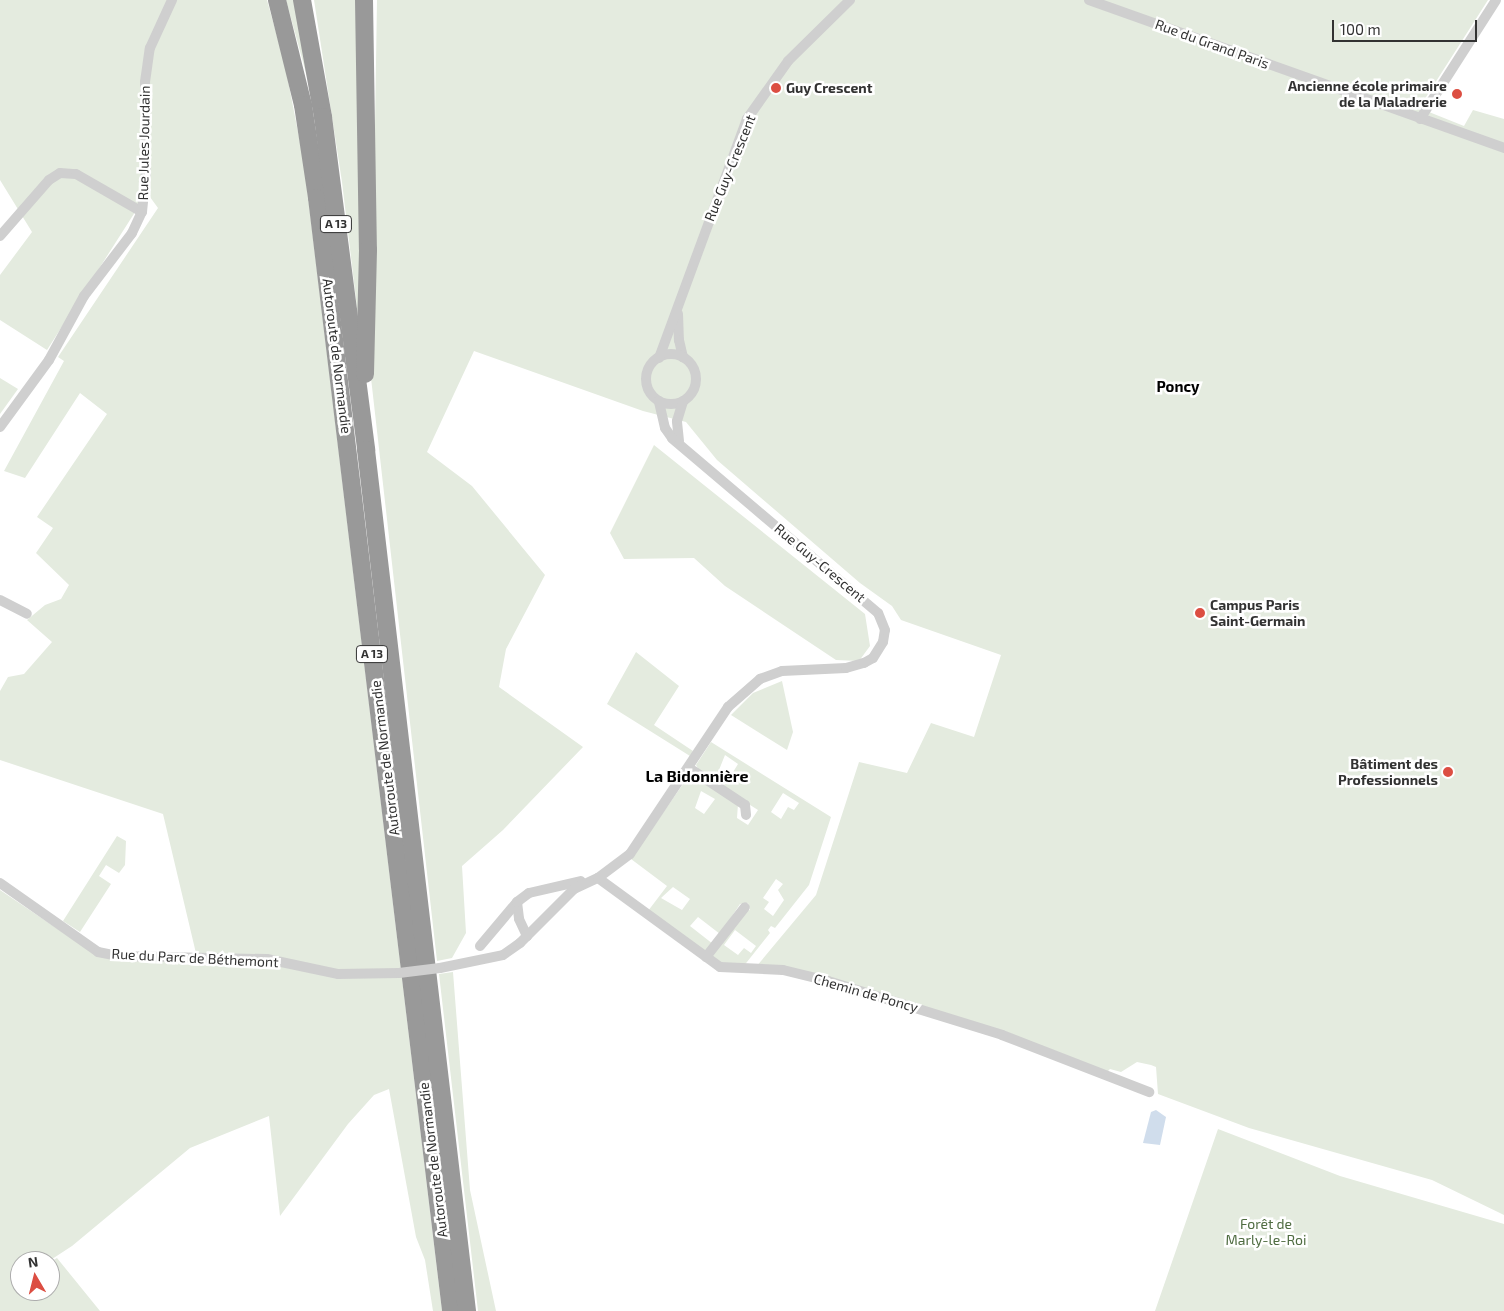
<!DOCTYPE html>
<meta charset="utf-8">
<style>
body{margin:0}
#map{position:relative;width:1504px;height:1311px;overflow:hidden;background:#fff;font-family:"Exo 2",sans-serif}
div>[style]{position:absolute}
.green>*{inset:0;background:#e4ebdf}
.water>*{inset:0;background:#d0ddec}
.street>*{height:10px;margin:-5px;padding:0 5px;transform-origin:5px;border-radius:5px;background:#cfcfcf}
.street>.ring{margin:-5px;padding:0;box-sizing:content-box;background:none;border:10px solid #cfcfcf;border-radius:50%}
.highway>*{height:18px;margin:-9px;padding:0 9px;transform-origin:9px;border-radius:9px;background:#999}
.street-bridge>*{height:10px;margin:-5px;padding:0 5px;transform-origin:5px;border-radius:5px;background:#cfcfcf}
.dots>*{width:14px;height:14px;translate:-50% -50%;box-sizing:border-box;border:2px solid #fff;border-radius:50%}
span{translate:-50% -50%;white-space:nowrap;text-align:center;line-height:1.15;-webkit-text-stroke:5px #fff;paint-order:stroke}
.shield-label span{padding:1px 4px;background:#fff;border:1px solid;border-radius:4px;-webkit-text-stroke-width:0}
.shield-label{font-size:12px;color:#323232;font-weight:700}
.street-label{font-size:14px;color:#323232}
.poi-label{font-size:14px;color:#323232;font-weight:700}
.right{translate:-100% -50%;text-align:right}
.left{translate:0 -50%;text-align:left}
.park-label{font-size:14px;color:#4f6c41}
.neighbourhood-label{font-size:15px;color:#000;font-weight:700}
.quarter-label{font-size:16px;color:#000;font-weight:700}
.north{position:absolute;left:10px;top:1251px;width:50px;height:50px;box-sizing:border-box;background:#fff;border:1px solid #adadad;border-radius:50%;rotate:352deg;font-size:14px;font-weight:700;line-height:20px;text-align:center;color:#323232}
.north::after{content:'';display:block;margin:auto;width:18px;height:22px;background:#dc4e42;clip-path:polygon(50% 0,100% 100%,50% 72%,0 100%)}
.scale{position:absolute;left:1332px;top:20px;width:145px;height:22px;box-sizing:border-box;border:2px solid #323232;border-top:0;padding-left:6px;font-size:15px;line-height:18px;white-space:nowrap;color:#323232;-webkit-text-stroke:4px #fff;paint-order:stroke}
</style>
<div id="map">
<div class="green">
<i style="clip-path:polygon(0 0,267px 0,285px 65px,304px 163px,442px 1311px,433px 1311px,425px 1260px,416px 1237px,389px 1089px,374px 1095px,348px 1124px,280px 1216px,269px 1116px,190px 1148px,72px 1246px,49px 1261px,20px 1261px,20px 1291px,50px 1291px,50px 1262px,57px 1258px,100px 1311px,0 1311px,0 890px,93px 953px,199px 966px,163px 814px,0 760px,0 691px,8px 677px,24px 674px,52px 642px,27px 620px,45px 605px,61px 599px,69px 585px,36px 553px,53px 528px,37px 517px,107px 414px,80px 393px,25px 478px,4px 471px,64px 361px,58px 357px,158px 208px,150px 197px,137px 209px,47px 350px,0 320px,0 275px,32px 232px,0 180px)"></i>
<i style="clip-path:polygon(286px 0,296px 0,315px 106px)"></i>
<i style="clip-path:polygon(314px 0,356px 0,361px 296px,358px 316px,342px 182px)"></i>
<i style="clip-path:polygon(377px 0,1488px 0,1419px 108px,1464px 126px,1473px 110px,1504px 119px,1504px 1215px,1432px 1180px,1249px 1128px,1158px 1094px,1156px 1067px,1151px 1065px,1137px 1062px,1121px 1072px,1110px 1069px,1107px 1072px,994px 1029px,756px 967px,816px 895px,859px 762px,907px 773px,931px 723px,974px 737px,1001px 655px,901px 620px,892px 606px,860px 583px,717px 460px,686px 422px,643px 411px,474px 351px,427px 452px,472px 486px,545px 575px,506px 649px,499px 687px,583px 747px,503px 830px,462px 866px,466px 933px,452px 958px,437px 961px,371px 378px)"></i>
<i style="clip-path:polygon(0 378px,18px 389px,0 414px)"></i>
<i style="clip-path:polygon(654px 445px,865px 614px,870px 646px,859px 661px,836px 660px,725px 586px,694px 558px,624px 559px,610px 533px)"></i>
<i style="clip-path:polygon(636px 652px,679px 686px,654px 725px,693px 751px,690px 756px,607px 704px)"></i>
<i style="clip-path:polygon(782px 681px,793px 732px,787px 750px,731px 715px,753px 693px)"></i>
<i style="clip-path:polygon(evenodd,711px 742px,831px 817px,809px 885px,775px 928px,771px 926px,768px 930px,770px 933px,743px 967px,719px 964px,710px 956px,745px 911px,750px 910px,748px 903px,740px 904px,720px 934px,698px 917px,690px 926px,713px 944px,706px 953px,648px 911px,667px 886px,631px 859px,690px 774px,738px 804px,737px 818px,748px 825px,758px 810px,701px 774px,696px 765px,711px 742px,725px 755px,738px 764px,727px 782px,717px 775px,725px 755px,711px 742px,701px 791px,715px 799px,704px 814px,695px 808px,701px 791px,711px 742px,783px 793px,799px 803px,794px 810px,788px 807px,781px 819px,771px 812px,783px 793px,711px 742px,776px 879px,783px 884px,778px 890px,784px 900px,773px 916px,764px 909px,769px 902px,763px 898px,776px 879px,711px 742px,673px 887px,690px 899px,682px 910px,661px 898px,673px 887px,711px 742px,735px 930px,756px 946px,751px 953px,744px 948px,738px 955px,724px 945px,735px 930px)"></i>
<i style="clip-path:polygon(117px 836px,126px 841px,125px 865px,119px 873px,106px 865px,99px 876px,111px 884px,80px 932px,63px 921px)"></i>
<i style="clip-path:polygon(453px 972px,470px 1190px,496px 1311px,478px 1311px,439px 974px)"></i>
<i style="clip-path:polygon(1218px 1129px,1340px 1176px,1504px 1224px,1504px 1311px,1155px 1311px)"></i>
</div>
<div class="water">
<i style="clip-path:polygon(1156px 1110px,1166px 1117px,1160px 1145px,1143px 1143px,1151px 1112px)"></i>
</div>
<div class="street">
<i style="left:1089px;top:0;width:441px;rotate:19.6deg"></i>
<i style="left:1420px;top:119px;width:141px;rotate:-57.4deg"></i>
<i style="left:0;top:236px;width:74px;rotate:-48.8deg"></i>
<i style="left:49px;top:180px;width:13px;rotate:-32deg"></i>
<i style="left:60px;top:173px;width:16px;rotate:4deg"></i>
<i style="left:76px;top:174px;width:76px;rotate:29.9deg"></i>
<i style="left:678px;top:314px;width:26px;rotate:88deg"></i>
<i style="left:679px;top:340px;width:18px;rotate:77deg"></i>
<i class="ring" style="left:646px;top:354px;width:40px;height:40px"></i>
<i style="left:659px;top:358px;width:255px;rotate:-69.8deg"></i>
<i style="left:747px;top:119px;width:71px;rotate:-54.7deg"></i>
<i style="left:788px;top:61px;width:87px;rotate:-44.5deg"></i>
<i style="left:0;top:427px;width:83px;rotate:-53.8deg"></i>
<i style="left:49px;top:360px;width:73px;rotate:-61.3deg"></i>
<i style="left:84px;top:296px;width:79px;rotate:-52.7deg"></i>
<i style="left:132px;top:233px;width:23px;rotate:-65deg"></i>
<i style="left:142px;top:212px;width:40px;rotate:-84.3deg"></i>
<i style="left:146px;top:172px;width:90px;rotate:-90.6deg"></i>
<i style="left:145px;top:82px;width:34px;rotate:-82deg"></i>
<i style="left:150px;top:48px;width:53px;rotate:-65.4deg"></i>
<i style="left:679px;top:441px;width:20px;rotate:-96deg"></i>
<i style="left:677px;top:421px;width:21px;rotate:-73deg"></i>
<i style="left:0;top:600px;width:30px;rotate:27deg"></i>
<i style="left:689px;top:768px;width:67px;rotate:33.5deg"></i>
<i style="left:745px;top:805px;width:10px;rotate:84deg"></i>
<i style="left:598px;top:878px;width:151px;rotate:36.1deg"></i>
<i style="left:720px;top:967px;width:63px;rotate:2.7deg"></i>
<i style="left:783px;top:970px;width:46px;rotate:13.7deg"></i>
<i style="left:828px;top:981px;width:182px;rotate:17.2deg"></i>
<i style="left:1002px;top:1035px;width:158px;rotate:21.2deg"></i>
<i style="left:0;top:883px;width:120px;rotate:35.1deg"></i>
<i style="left:98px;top:952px;width:20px;rotate:11deg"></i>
<i style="left:118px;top:956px;width:149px;rotate:1.2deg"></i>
<i style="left:267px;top:959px;width:73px;rotate:11.9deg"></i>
<i style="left:338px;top:974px;width:61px;rotate:-0.9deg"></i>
<i style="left:517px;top:902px;width:17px;rotate:83deg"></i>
<i style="left:519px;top:919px;width:19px;rotate:65deg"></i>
<i style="left:480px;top:946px;width:57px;rotate:-49.9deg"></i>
<i style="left:517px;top:902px;width:15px;rotate:-37deg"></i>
<i style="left:529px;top:893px;width:53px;rotate:-13deg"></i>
<i style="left:706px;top:957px;width:63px;rotate:-52deg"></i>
<i style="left:440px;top:968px;width:64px;rotate:-11.7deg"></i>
<i style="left:503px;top:955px;width:21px;rotate:-35deg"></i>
<i style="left:520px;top:943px;width:76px;rotate:-45deg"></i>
<i style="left:574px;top:889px;width:26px;rotate:-25deg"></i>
<i style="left:598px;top:878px;width:40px;rotate:-37deg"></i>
<i style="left:630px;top:854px;width:177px;rotate:-56.3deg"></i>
<i style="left:728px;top:707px;width:43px;rotate:-41.2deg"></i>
<i style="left:760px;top:679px;width:23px;rotate:-20deg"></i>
<i style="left:782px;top:671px;width:64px;rotate:-2.7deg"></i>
<i style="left:846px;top:668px;width:19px;rotate:-16deg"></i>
<i style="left:864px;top:663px;width:10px;rotate:-29deg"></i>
<i style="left:873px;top:658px;width:19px;rotate:-58deg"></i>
<i style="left:883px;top:642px;width:12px;rotate:-81deg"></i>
<i style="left:885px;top:630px;width:18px;rotate:-112deg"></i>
<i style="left:878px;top:613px;width:270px;rotate:-139.7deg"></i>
<i style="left:672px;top:438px;width:12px;rotate:-125deg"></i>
<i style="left:665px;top:428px;width:28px;rotate:-103deg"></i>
</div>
<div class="highway">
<i style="left:277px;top:0;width:108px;rotate:76.1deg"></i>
<i style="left:303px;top:105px;width:94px;rotate:81.4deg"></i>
<i style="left:317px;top:198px;width:1121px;rotate:83.13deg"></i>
<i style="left:302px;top:0;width:119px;rotate:79.8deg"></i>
<i style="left:323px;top:117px;width:336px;rotate:82.6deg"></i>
<i style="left:366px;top:450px;width:867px;rotate:83.31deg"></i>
<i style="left:364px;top:0;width:250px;rotate:89.1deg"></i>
<i style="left:368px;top:250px;width:124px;rotate:91.4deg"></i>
</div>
<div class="street-bridge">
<i style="left:399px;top:973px;width:41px;rotate:-7deg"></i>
</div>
<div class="dots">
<i style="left:776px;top:88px;background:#dc4e42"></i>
<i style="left:1457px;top:94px;background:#dc4e42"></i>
<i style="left:1200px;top:613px;background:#dc4e42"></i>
<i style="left:1448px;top:772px;background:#dc4e42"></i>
</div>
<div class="shield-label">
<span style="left:336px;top:224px">A 13</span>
<span style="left:372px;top:654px">A 13</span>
</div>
<div class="street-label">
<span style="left:1212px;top:44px;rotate:20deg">Rue du Grand Paris</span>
<span style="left:144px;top:143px;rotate:-89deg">Rue Jules Jourdain</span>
<span style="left:730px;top:168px;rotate:-68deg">Rue Guy-Crescent</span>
<span style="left:337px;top:356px;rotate:83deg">Autoroute de Normandie</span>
<span style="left:820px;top:563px;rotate:40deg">Rue Guy-Crescent</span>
<span style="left:385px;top:758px;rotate:-97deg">Autoroute de Normandie</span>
<span style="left:195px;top:958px;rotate:3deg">Rue du Parc de Béthemont</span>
<span style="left:866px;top:993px;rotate:16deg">Chemin de Poncy</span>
<span style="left:433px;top:1160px;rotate:-97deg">Autoroute de Normandie</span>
</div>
<div class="poi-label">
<span class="right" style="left:1447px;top:94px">Ancienne école primaire<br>de la Maladrerie</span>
<span class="left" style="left:786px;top:88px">Guy Crescent</span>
<span class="left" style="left:1210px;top:613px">Campus Paris<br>Saint-Germain</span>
<span class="right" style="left:1438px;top:772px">Bâtiment des<br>Professionnels</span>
</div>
<div class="park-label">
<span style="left:1266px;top:1232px">Forêt de<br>Marly-le-Roi</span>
</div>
<div class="neighbourhood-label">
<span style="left:1178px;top:387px">Poncy</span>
</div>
<div class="quarter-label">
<span style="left:697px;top:776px">La Bidonnière</span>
</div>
<div class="north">N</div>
<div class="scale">100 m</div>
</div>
